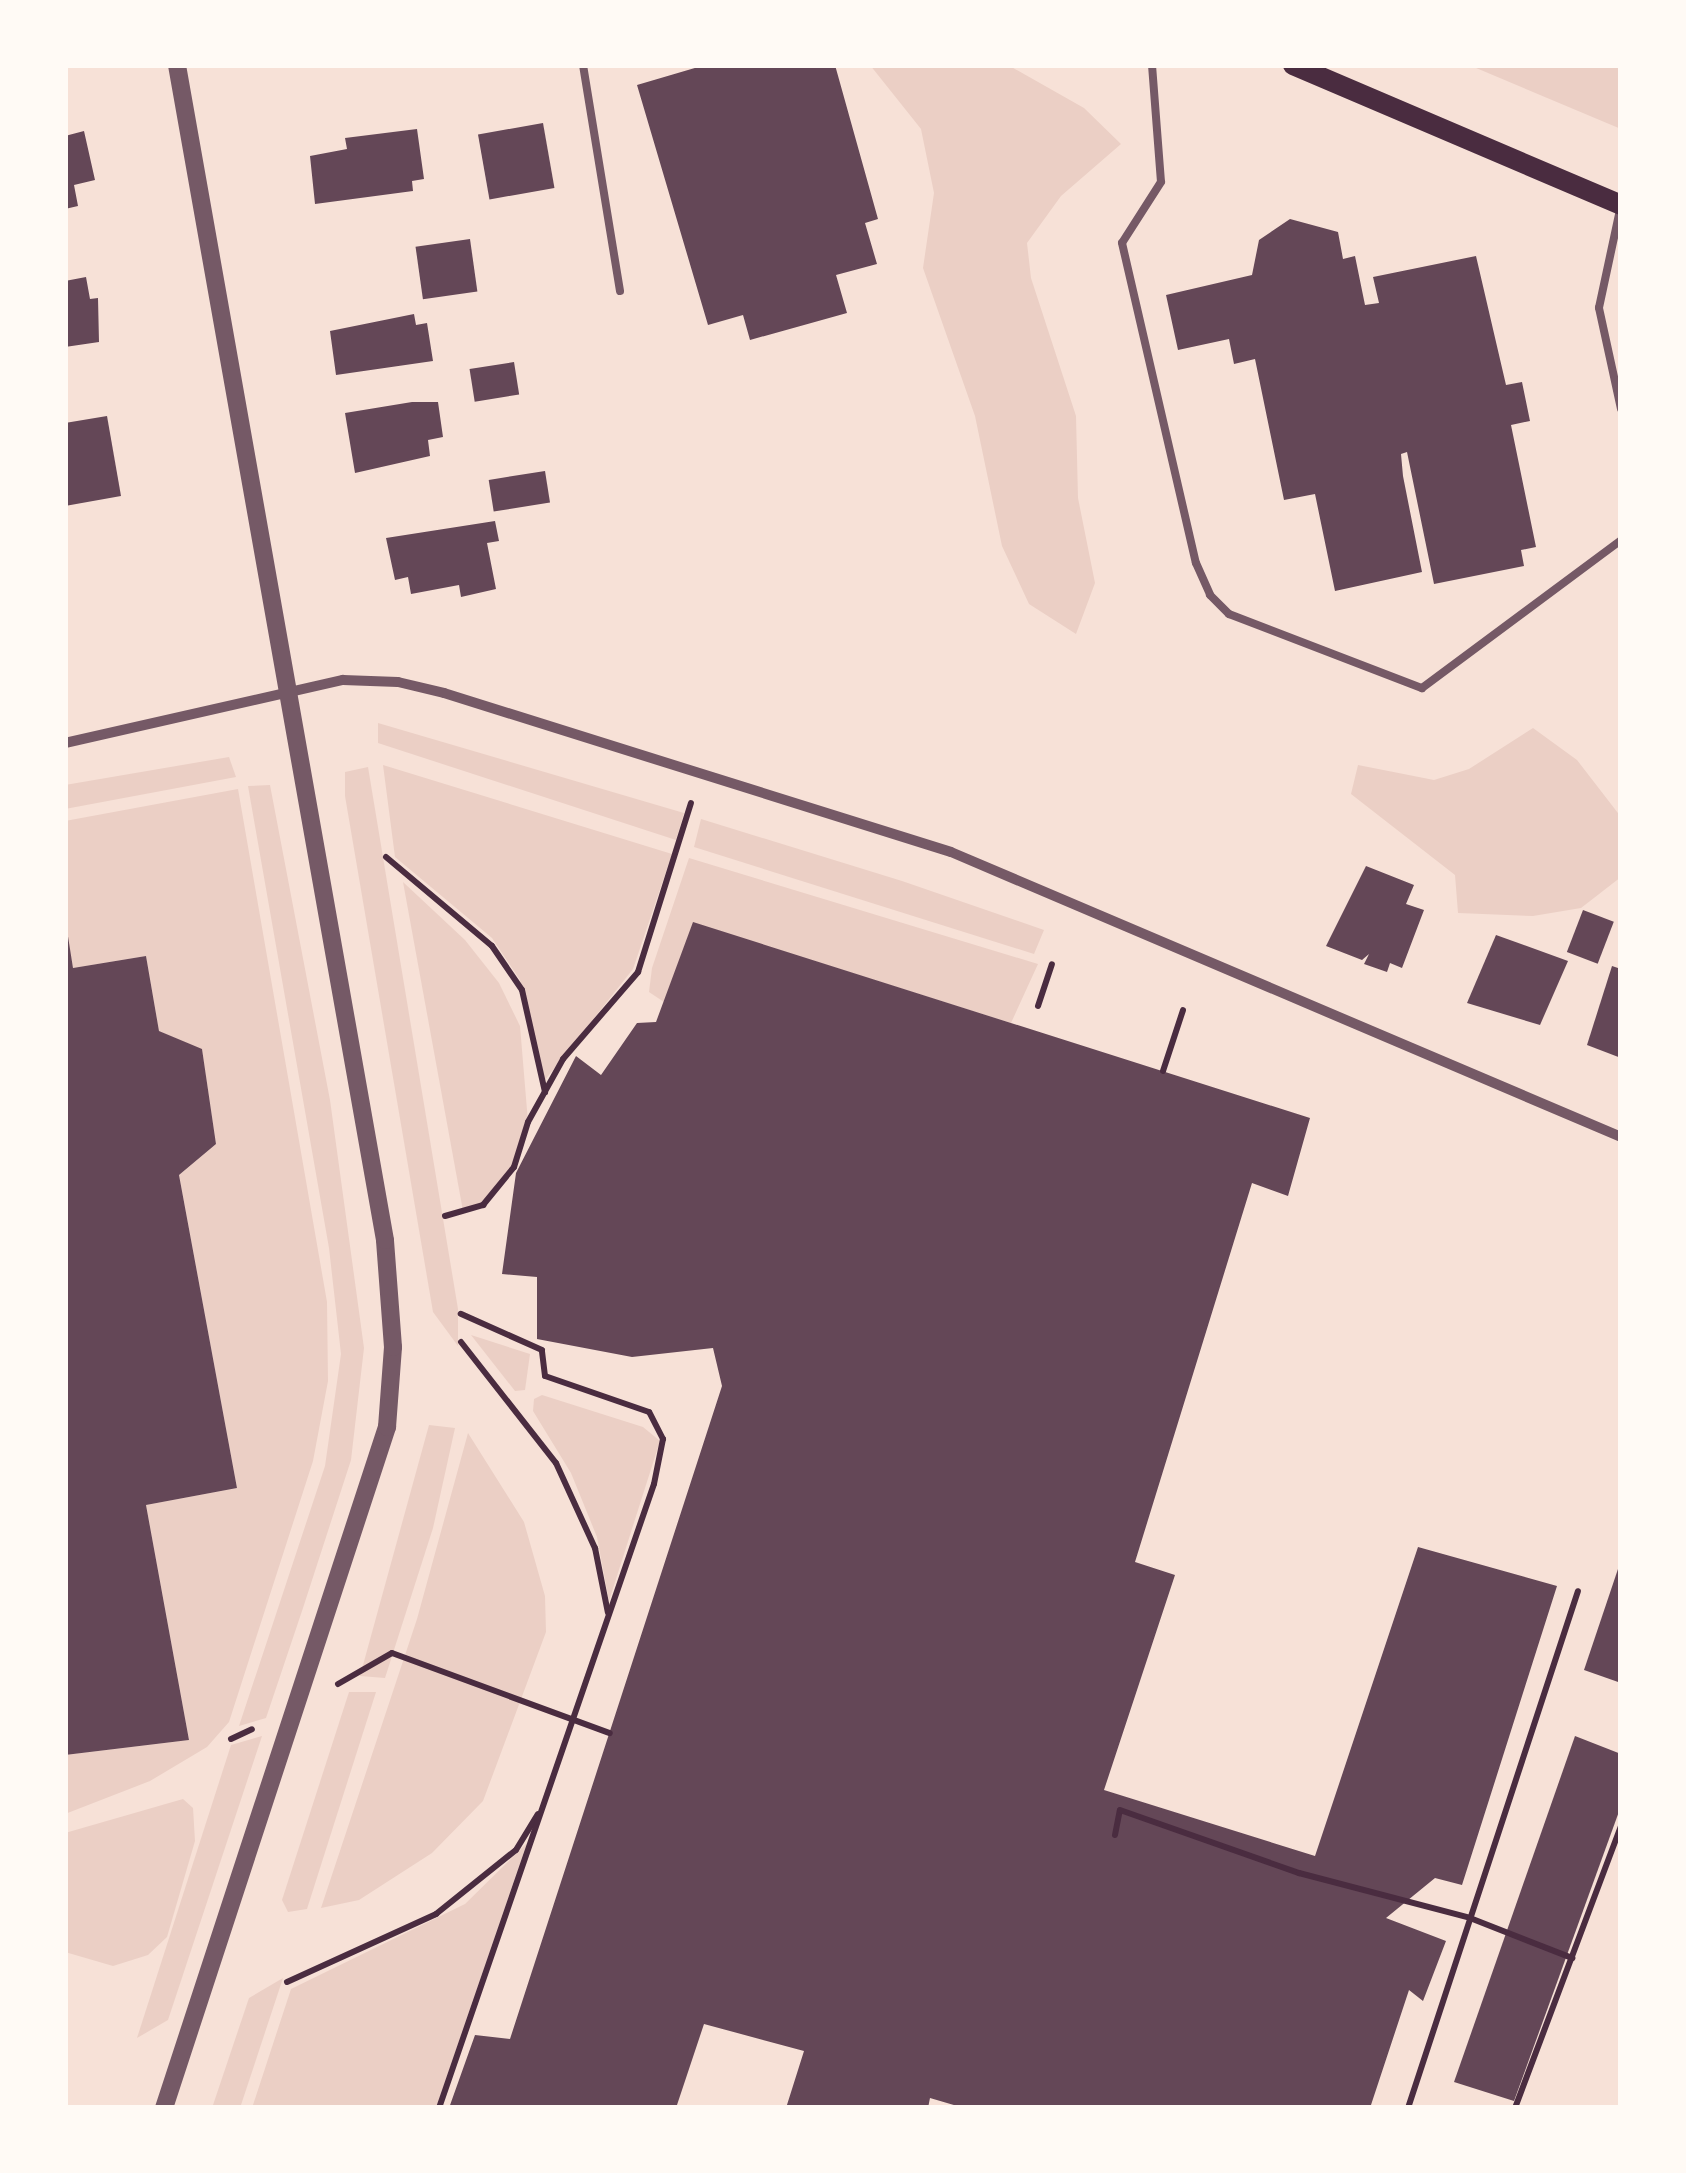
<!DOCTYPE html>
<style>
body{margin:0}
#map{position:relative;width:1686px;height:2173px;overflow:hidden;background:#f7e1d7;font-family:Inter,sans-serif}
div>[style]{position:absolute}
.green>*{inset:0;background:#ebcfc5}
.building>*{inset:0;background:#644757;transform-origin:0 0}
.path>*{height:6px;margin:-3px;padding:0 3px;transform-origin:3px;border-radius:3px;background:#4a2c40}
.service>*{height:8px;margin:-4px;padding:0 4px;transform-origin:4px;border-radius:4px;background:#755966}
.minor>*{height:10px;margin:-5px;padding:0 5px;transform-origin:5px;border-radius:5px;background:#755966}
.tertiary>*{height:18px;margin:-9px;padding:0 9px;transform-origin:9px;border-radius:9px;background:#755966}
.secondary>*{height:20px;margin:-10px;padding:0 10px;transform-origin:10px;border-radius:10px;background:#4a2c40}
span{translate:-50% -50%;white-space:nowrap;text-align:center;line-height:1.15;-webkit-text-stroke:8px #fffaf5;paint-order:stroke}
.frame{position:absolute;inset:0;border:68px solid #fffaf5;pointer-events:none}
</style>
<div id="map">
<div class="green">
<i style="clip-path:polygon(870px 65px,1008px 65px,1084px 108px,1121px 144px,1061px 196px,1027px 243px,1031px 278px,1076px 416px,1078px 498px,1095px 583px,1076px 634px,1029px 604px,1002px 546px,975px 416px,923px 268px,934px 193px,921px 129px)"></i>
<i style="clip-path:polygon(1469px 65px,1621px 65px,1621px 129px)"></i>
<i style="clip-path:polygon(378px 723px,684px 813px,676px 840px,378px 743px)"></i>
<i style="clip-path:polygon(1533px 728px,1577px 760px,1621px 817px,1621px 877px,1581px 908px,1533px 916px,1458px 913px,1455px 875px,1351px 794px,1358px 765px,1434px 780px,1469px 769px)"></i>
<i style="clip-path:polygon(229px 757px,236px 777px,65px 809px,65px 785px)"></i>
<i style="clip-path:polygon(383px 765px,672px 854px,633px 969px,545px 1080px,520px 980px,492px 938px,395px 857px)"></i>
<i style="clip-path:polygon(368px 767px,458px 1309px,458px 1346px,433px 1312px,345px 796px,345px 772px)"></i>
<i style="clip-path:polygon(270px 785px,330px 1100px,364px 1348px,351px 1460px,303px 1608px,266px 1718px,239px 1726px,325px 1466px,341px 1354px,329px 1248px,248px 786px)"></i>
<i style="clip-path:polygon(238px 789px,327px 1302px,328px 1381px,313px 1461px,229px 1722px,207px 1747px,150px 1781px,65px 1814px,65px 1755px,189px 1740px,146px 1505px,237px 1488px,179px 1175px,216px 1144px,202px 1050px,159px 1031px,146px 956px,73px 968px,65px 927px,65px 821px)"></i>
<i style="clip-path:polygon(701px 819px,902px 881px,1044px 930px,1034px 954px,694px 847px)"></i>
<i style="clip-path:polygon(689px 858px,1038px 964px,1011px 1023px,693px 923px,664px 1002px,649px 992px,652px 968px)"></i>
<i style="clip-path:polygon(403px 882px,465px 940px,499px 983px,520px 1026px,528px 1122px,514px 1167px,483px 1205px,463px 1211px)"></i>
<i style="clip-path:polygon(471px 1335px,530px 1354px,525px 1390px,515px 1391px)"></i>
<i style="clip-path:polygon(542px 1395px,643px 1427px,660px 1441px,609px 1601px,597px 1537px,571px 1473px,533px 1411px,534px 1399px)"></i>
<i style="clip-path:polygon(429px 1425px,455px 1428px,433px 1528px,385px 1678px,360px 1676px)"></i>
<i style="clip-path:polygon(468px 1433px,524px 1522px,545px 1596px,546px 1632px,483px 1801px,432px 1853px,359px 1900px,321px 1908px,417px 1619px)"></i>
<i style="clip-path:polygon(349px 1692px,376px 1692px,307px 1909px,288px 1912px,282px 1900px)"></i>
<i style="clip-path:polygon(262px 1736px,168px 2020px,137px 2038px,231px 1745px)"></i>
<i style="clip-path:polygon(183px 1799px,193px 1808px,195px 1841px,167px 1937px,148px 1955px,113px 1966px,65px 1952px,65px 1833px)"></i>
<i style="clip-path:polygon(527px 1843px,436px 2108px,252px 2108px,291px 1989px,465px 1904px)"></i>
<i style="clip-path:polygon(283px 1978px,240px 2108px,212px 2108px,249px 1998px)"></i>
</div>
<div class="building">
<i style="clip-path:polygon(705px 65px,835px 65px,878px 219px,865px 223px,877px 264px,836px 275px,847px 313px,750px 340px,743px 315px,708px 325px,637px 85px)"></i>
<i style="left:543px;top:123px;width:66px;height:66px;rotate:80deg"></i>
<i style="clip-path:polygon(417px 129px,424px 179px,412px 181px,413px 191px,315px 204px,310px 156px,347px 149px,345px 138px)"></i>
<i style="clip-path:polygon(84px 131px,95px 180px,74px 185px,78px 206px,65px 209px,65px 136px)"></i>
<i style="clip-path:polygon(1290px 219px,1338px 232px,1343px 259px,1355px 256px,1365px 305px,1379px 303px,1373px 277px,1476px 256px,1506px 385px,1522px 382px,1530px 421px,1511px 425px,1536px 547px,1521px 550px,1524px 566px,1434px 584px,1407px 452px,1401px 454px,1403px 476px,1422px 572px,1335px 591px,1315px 494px,1284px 500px,1255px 359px,1234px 364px,1229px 339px,1178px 350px,1166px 295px,1252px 275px,1259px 240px)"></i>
<i style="left:470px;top:239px;width:53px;height:55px;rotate:82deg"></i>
<i style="clip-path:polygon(86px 277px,90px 299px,98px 298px,99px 342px,65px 347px,65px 281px)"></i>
<i style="clip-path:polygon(414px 314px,416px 325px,427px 323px,433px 361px,336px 375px,330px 331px)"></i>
<i style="left:514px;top:362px;width:33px;height:45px;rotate:81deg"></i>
<i style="clip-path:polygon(412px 402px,438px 402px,443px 437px,428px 440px,430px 456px,355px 473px,345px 413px)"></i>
<i style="clip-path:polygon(107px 416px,121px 496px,65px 506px,65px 423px)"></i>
<i style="left:545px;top:471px;width:32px;height:57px;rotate:81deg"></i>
<i style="clip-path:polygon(495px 521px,499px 541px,487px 543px,496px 589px,461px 597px,459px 585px,411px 594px,408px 577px,395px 580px,386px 538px)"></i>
<i style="clip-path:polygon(1366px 866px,1414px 885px,1406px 904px,1424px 910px,1402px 968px,1390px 963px,1387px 972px,1364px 964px,1369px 954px,1362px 960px,1326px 946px)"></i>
<i style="left:1583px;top:910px;width:33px;height:45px;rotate:21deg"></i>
<i style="clip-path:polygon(693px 922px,1310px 1118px,1288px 1196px,1252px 1183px,1135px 1562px,1175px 1575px,1104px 1790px,1315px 1856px,1418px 1547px,1557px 1586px,1462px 1885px,1435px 1878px,1386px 1918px,1446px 1941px,1423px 2001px,1409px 1990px,1370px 2108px,964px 2108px,930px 2098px,928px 2108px,786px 2108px,804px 2051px,704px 2024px,676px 2108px,449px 2108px,475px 2035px,510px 2039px,722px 1386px,713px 1348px,632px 1357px,537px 1339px,537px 1277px,502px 1274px,516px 1173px,576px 1056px,601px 1075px,637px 1023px,656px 1022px)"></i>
<i style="clip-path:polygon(67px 930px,73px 968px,146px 956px,159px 1031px,202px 1049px,216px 1144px,179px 1175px,237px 1488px,146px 1505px,189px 1740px,65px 1755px)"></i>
<i style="clip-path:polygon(1496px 935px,1568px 961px,1540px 1025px,1467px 1003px)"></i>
<i style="clip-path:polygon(1612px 966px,1621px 969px,1621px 1058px,1587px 1045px)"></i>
<i style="clip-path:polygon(1620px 1563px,1621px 1563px,1621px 1683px,1584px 1670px)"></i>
<i style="clip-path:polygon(1575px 1736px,1621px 1754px,1621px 1806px,1514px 2101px,1454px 2082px)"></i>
</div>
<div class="path">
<i style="left:386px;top:857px;width:138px;rotate:40deg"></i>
<i style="left:492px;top:946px;width:53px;rotate:55.7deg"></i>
<i style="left:522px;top:990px;width:105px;rotate:77.3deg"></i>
<i style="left:1038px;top:1006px;width:44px;rotate:-71.6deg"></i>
<i style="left:1163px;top:1071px;width:64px;rotate:-71.8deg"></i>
<i style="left:445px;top:1216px;width:40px;rotate:-16deg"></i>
<i style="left:483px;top:1205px;width:49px;rotate:-50.8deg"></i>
<i style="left:514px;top:1167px;width:47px;rotate:-72.7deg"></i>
<i style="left:528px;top:1122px;width:72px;rotate:-60.9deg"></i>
<i style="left:563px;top:1059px;width:115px;rotate:-49.2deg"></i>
<i style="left:638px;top:972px;width:177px;rotate:-72.6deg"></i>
<i style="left:461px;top:1342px;width:154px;rotate:51.9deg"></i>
<i style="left:556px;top:1463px;width:94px;rotate:65.4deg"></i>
<i style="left:595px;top:1548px;width:66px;rotate:78.7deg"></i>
<i style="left:338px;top:1684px;width:62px;rotate:-29.9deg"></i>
<i style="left:392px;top:1653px;width:232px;rotate:20.2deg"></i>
<i style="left:231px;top:1739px;width:23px;rotate:-25deg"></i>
<i style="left:1115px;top:1835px;width:25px;rotate:-79deg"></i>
<i style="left:1120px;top:1810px;width:190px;rotate:19.4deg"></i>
<i style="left:1299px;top:1873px;width:177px;rotate:14.7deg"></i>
<i style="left:1470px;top:1918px;width:110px;rotate:21.4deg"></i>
<i style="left:287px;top:1982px;width:164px;rotate:-24.5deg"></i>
<i style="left:436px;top:1914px;width:102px;rotate:-38.7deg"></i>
<i style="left:516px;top:1850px;width:42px;rotate:-58.6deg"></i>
<i style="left:439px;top:2108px;width:660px;rotate:-70.99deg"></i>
<i style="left:654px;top:1484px;width:46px;rotate:-78.7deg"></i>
<i style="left:663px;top:1439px;width:30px;rotate:-117deg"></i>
<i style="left:649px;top:1412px;width:110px;rotate:-160.9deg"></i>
<i style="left:545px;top:1376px;width:26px;rotate:-97deg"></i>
<i style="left:542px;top:1350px;width:89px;rotate:-156deg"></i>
<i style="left:1408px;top:2108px;width:544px;rotate:-71.8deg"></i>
<i style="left:1515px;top:2108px;width:301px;rotate:-69.4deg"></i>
</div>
<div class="service">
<i style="left:583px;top:65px;width:229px;rotate:80.7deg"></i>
<i style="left:1152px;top:65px;width:117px;rotate:85.6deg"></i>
<i style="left:1161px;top:182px;width:72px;rotate:122.6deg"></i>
<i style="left:1122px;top:243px;width:328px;rotate:77deg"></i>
<i style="left:1196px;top:563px;width:35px;rotate:66deg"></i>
<i style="left:1210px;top:595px;width:27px;rotate:45deg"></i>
<i style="left:1229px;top:614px;width:207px;rotate:21deg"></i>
<i style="left:1422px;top:688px;width:248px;rotate:-36.6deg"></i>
<i style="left:1621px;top:205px;width:105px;rotate:102.1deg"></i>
<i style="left:1599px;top:308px;width:103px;rotate:77.7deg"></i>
</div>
<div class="minor">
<i style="left:65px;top:743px;width:285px;rotate:-12.8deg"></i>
<i style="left:343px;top:680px;width:55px;rotate:2.1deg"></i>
<i style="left:398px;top:682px;width:47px;rotate:13.4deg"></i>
<i style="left:444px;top:693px;width:531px;rotate:17.41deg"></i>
<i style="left:951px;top:852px;width:728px;rotate:23.04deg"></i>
</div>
<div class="tertiary">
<i style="left:164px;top:2108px;width:717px;rotate:-71.87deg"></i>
<i style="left:387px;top:1427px;width:80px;rotate:-85.7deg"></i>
<i style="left:393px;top:1347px;width:107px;rotate:-94.3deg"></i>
<i style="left:385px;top:1240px;width:1193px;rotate:-100.04deg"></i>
</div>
<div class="secondary">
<i style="left:1293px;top:65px;width:357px;rotate:23.1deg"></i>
</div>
<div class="frame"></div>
</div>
